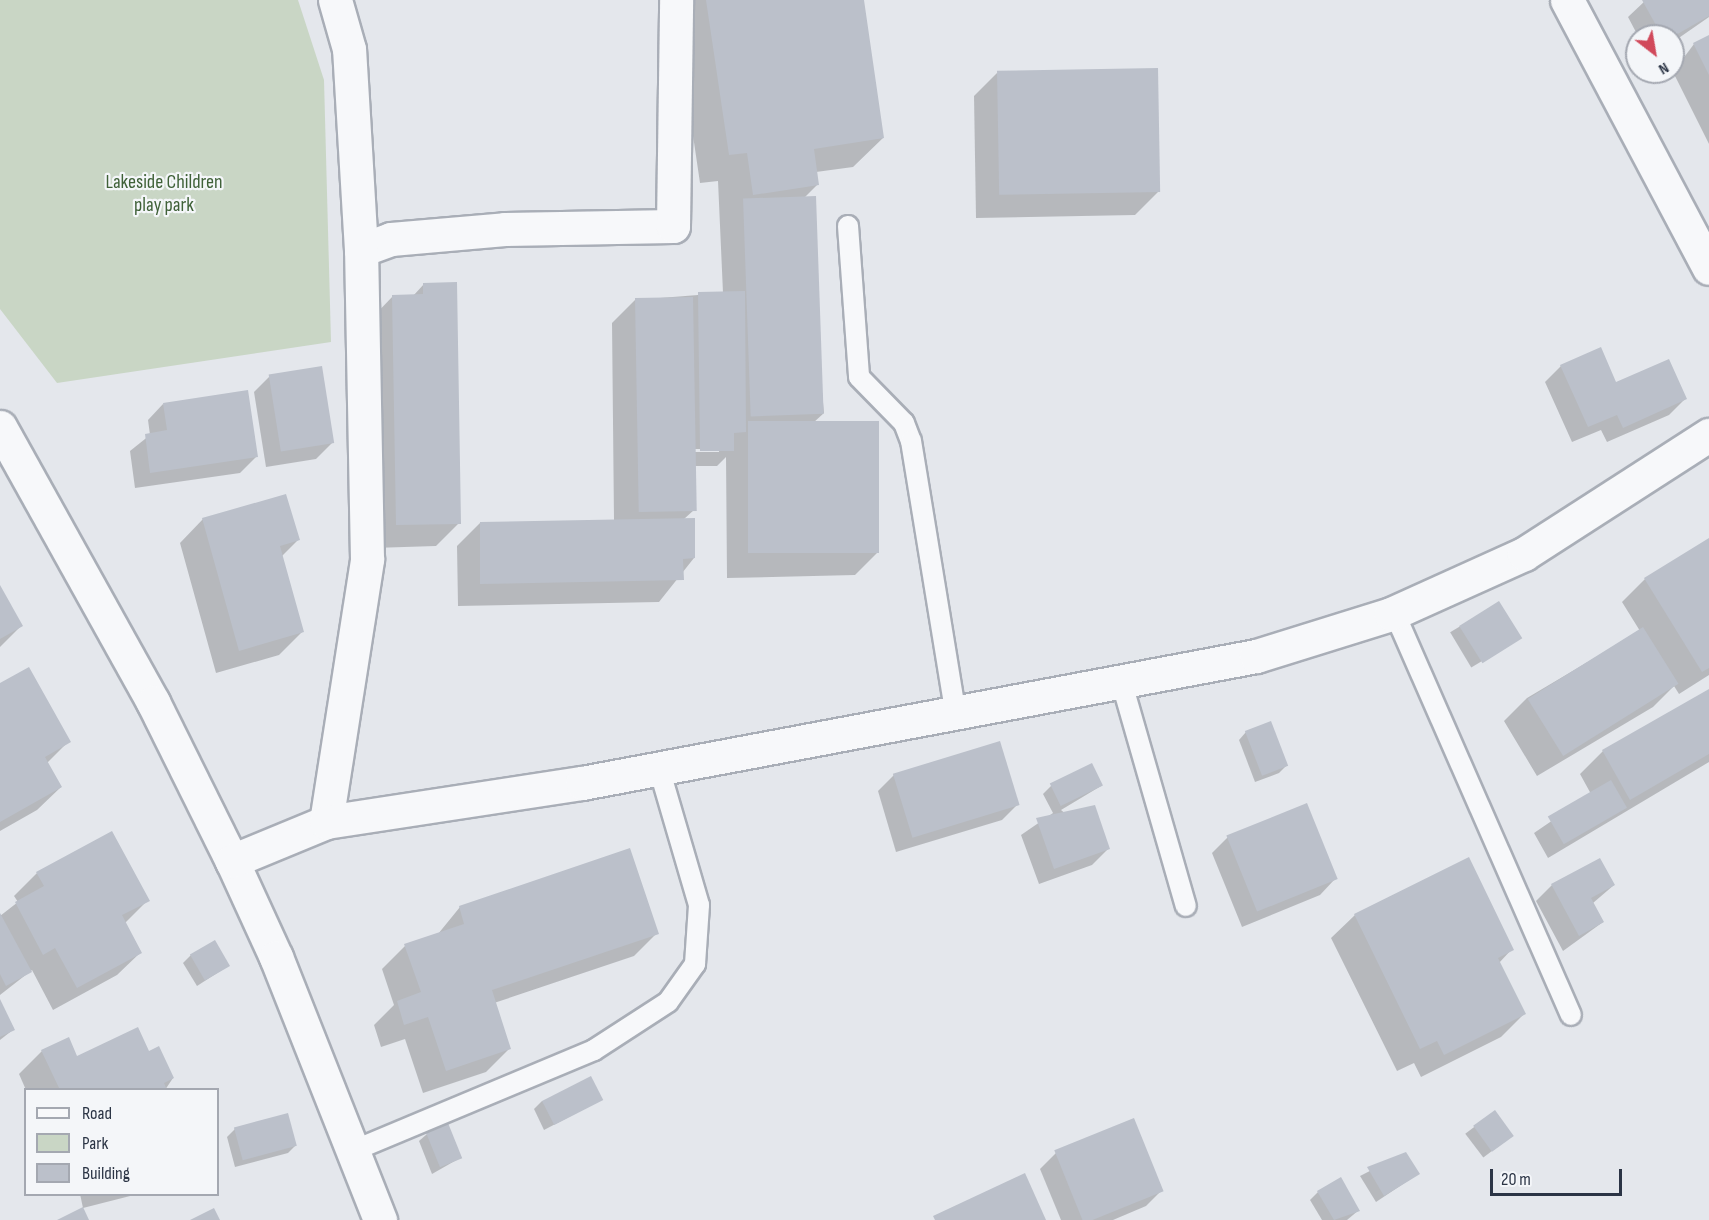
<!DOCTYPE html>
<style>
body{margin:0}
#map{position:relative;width:1709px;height:1220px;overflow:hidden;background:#e4e7ec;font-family:"Sofia Sans Condensed",sans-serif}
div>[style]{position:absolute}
.green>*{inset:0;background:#c9d6c5}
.shadow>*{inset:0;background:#0003;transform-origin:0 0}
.building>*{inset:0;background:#bbc0ca;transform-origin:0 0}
.roads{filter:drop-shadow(2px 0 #a9aeb7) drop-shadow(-2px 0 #a9aeb7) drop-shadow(0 2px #a9aeb7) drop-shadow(0 -2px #a9aeb7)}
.service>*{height:20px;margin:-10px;padding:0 10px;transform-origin:10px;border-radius:10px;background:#f7f8fa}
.minor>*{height:33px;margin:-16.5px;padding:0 16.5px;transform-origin:16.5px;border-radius:16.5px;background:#f7f8fa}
span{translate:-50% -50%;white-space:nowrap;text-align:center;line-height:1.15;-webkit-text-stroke:4.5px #f4f6f9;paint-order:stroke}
.park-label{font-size:20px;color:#3f6138}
.legend{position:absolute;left:24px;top:1088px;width:195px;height:108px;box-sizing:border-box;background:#f4f6f9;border:2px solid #a4a8b1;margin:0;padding:8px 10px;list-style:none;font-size:18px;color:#2b3445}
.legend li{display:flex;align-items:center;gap:12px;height:30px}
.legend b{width:30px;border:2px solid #a4a8b1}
.north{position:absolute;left:1625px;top:24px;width:60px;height:60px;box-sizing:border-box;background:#f4f6f9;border:2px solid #a4a8b1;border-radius:50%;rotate:149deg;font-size:16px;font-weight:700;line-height:24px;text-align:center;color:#2b3445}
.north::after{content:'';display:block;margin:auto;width:21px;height:27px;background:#d1495b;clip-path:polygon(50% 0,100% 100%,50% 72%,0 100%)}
.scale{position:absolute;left:1490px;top:1169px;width:132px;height:27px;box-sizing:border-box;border:3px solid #2b3445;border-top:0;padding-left:8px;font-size:18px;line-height:21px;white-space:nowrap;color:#2b3445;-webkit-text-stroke:4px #f4f6f9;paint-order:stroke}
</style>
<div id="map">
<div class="green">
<i style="clip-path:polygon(0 0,298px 0,324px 80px,331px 342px,57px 383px,0 309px)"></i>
</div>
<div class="shadow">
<i style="clip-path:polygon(evenodd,673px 0,863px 0,883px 138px,853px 167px,816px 172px,818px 184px,804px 198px,824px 413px,813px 423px,878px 552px,855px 575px,727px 578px,726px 457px,717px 466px,693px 466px,694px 510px,684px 519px,694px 558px,659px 602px,458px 606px,457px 546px,480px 523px,614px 521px,612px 323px,635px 300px,723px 293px,718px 181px,700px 183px,673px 0,692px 449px,719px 449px,719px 452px,692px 452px,692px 449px)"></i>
<i style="clip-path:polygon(1646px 0,1707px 0,1709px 17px,1673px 42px,1673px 36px,1638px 36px,1628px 17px)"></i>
<i style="clip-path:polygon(1709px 37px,1709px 144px,1673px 72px,1694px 44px)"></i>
<i style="clip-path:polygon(997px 73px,1158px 192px,1135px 215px,976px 218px,974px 96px)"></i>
<i style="clip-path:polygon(424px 284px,459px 523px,436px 546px,373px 548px,370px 320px,393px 296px,413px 296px)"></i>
<i style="clip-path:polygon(1600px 349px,1615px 384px,1685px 399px,1669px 415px,1607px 442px,1601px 430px,1572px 442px,1545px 382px,1561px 366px)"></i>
<i style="clip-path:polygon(270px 376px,332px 443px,316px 459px,266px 467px,254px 392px)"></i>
<i style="clip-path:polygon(163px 404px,256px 457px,240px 473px,135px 488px,130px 451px,150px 435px,148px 420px)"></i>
<i style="clip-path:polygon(203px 519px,298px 540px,281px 557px,302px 632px,279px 655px,216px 673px,180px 543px)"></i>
<i style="clip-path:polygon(1709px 540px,1709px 675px,1679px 694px,1674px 686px,1653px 707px,1537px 776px,1504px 721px,1527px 698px,1640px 631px,1622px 602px,1645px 579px)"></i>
<i style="clip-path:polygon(0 588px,21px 626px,0 647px)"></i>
<i style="left:1499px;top:603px;width:41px;height:57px;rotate:59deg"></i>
<i style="clip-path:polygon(0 684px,69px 741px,47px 763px,61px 787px,37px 810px,0 831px)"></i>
<i style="clip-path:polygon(1709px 690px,1709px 762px,1548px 858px,1534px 833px,1591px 794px,1580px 774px,1603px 751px)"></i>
<i style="clip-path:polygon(1246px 732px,1287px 765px,1279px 773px,1255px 782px,1239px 740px)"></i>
<i style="clip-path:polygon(894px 775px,1018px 804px,1002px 820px,896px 852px,878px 791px)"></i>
<i style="clip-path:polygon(1051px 786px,1101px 786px,1061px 810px,1108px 849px,1092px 865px,1039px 884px,1021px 835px,1053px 813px,1043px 794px)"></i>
<i style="clip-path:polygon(1306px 805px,1335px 879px,1320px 895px,1242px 927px,1212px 853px,1228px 837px)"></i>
<i style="clip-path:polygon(1468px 859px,1512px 949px,1499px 963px,1524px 1014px,1501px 1037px,1421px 1077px,1414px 1063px,1397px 1071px,1331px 938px,1355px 915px)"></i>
<i style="clip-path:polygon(37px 873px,148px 900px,125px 923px,141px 952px,117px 975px,53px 1010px,32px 970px,0 995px,0 916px,18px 902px,14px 896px)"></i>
<i style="clip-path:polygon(1552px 885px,1614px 885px,1593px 903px,1603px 922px,1563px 951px,1536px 901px)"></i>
<i style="clip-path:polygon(460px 907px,657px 933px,634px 956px,494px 1003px,509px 1049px,486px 1072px,423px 1093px,405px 1039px,381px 1047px,374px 1025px,394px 1005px,382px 969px,405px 946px,438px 934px)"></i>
<i style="clip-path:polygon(191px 955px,228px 966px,197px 986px,183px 963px)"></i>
<i style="clip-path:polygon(0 1002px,14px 1029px,0 1040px)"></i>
<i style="clip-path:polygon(42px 1051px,76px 1058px,148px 1053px,173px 1078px,165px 1090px,26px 1090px,19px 1074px)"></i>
<i style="clip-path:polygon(601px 1100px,544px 1130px,534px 1109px,542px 1101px)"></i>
<i style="left:1494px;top:1112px;width:30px;height:36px;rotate:53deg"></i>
<i style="clip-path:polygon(235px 1129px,295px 1146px,288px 1153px,235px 1167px,227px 1137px)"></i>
<i style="clip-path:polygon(427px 1134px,460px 1158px,432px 1174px,419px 1141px)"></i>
<i style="clip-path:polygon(1056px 1153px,1162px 1190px,1146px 1206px,1113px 1220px,1061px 1220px,1040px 1169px)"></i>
<i style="clip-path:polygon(1405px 1153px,1418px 1174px,1376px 1202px,1360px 1176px)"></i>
<i style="clip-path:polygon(1318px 1192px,1359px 1210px,1347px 1220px,1322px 1220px,1310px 1200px)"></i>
<i style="clip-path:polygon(80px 1194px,138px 1194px,83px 1208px)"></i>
</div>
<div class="building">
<i style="clip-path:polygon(706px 0,864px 0,884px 138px,814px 149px,819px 185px,753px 195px,747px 153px,729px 155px)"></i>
<i style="clip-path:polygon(1642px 0,1709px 0,1709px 16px,1674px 36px,1662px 36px)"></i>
<i style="clip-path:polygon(1709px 35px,1709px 75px,1693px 43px)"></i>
<i style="left:1158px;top:68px;width:124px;height:161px;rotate:89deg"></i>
<i style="left:816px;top:196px;width:218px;height:73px;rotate:88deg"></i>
<i style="clip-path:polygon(457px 282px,461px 524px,396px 525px,392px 295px,423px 294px,423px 283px)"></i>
<i style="clip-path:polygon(745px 291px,746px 432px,734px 433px,734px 451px,700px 451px,698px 292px)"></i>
<i style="left:693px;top:297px;width:214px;height:58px;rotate:89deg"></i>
<i style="clip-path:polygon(1601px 347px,1616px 382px,1669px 359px,1687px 399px,1623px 428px,1617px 415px,1588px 427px,1560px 365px)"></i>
<i style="left:322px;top:366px;width:78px;height:54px;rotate:81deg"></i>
<i style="clip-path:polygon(248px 390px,258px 457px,150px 473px,145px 434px,167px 430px,163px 403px)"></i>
<i style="left:879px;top:421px;width:132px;height:131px;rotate:90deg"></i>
<i style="clip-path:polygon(286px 494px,300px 540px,280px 546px,304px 632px,239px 651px,202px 518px)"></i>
<i style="clip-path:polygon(695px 518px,695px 558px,683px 559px,684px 580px,480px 584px,480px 522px)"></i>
<i style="clip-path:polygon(1709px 538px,1709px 668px,1702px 672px,1644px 578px)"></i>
<i style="clip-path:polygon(0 585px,23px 626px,0 639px)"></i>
<i style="left:1499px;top:601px;width:44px;height:47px;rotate:58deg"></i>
<i style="left:1643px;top:627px;width:67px;height:136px;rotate:58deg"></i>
<i style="clip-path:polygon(29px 667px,71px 742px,45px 757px,62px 787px,0 822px,0 683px)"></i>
<i style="clip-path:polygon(1709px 689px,1709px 754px,1630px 800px,1602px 750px)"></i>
<i style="left:1271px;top:721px;width:48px;height:28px;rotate:69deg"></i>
<i style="left:1000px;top:741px;width:67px;height:112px;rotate:73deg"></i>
<i style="left:1092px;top:763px;width:25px;height:47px;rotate:64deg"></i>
<i style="left:1611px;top:780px;width:32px;height:73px;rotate:60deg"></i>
<i style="left:1307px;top:803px;width:82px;height:87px;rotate:68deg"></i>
<i style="clip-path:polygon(1095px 805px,1110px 849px,1054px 869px,1036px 818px)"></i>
<i style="clip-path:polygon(112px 831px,150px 901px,122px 915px,142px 953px,77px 988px,55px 948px,43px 955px,15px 902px,44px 886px,36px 872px)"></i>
<i style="clip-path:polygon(630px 848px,659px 934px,492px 990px,511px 1049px,446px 1071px,428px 1017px,404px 1025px,397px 1001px,421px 992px,404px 944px,464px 924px,459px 906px)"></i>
<i style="clip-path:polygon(1469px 857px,1514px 950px,1498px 958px,1526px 1014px,1444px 1055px,1437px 1041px,1420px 1049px,1354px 914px)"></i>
<i style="clip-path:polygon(1600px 858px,1615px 885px,1591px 898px,1604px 922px,1579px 936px,1551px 884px)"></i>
<i style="clip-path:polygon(0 913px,32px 972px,6px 986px,0 974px)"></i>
<i style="left:215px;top:940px;width:30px;height:29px;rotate:60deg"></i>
<i style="clip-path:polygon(0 999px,15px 1030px,0 1037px)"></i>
<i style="clip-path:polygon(138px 1027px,149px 1051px,159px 1046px,174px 1078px,164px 1083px,167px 1090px,60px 1090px,41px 1050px,69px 1037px,77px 1056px)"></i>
<i style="left:591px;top:1076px;width:27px;height:55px;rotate:63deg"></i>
<i style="left:1495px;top:1110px;width:32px;height:27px;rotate:54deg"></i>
<i style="left:288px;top:1113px;width:34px;height:56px;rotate:75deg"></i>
<i style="left:1134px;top:1118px;width:79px;height:86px;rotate:68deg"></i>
<i style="left:448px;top:1123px;width:38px;height:24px;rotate:68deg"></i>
<i style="clip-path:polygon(1406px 1152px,1420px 1174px,1384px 1196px,1367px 1167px)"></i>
<i style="clip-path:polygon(1025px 1173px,1046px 1220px,935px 1220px,933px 1216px)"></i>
<i style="clip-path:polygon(1341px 1177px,1360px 1211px,1334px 1220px,1317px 1191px)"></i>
<i style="clip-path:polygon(83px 1207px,89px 1220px,57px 1220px)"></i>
<i style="clip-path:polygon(214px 1208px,220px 1220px,190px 1220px)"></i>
</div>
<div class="roads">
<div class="service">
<i style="left:848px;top:226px;width:151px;rotate:85.8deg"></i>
<i style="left:859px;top:377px;width:64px;rotate:45.6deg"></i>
<i style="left:904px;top:423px;width:19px;rotate:69deg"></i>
<i style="left:911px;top:441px;width:273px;rotate:80.7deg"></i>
<i style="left:1394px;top:612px;width:440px;rotate:66.3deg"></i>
<i style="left:1121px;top:680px;width:235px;rotate:74deg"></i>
<i style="left:355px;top:1150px;width:259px;rotate:-22.7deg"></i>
<i style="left:594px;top:1050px;width:88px;rotate:-33deg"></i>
<i style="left:668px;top:1002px;width:47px;rotate:-54.6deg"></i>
<i style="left:695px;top:964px;width:59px;rotate:-86.1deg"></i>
<i style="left:699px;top:905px;width:143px;rotate:-106.3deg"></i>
</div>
<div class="minor">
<i style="left:1567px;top:0;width:303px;rotate:62.1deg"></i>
<i style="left:361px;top:250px;width:32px;rotate:-20deg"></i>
<i style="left:391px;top:239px;width:114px;rotate:-5deg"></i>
<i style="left:505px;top:229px;width:168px;rotate:-1deg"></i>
<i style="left:673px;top:226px;width:226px;rotate:-89.2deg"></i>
<i style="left:0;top:427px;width:315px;rotate:60.9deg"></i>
<i style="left:153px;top:702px;width:178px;rotate:63.6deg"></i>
<i style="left:232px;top:861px;width:106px;rotate:65.4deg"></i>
<i style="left:276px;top:957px;width:283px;rotate:68.4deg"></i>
<i style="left:326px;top:822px;width:266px;rotate:-81.1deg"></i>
<i style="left:367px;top:559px;width:309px;rotate:-91.1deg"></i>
<i style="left:361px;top:250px;width:201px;rotate:-93.4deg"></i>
<i style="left:349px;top:49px;width:51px;rotate:-105.9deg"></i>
<i style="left:232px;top:861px;width:102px;rotate:-22.5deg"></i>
<i style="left:326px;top:822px;width:259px;rotate:-8.7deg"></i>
<i style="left:582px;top:783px;width:686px;rotate:-10.67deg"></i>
<i style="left:1256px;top:656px;width:141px;rotate:-17.3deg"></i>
<i style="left:1391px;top:614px;width:146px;rotate:-24.3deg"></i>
<i style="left:1524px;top:554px;width:220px;rotate:-32.8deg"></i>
</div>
</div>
<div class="park-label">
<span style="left:164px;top:194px">Lakeside Children<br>play park</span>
</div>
<ul class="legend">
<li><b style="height:8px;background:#f7f8fa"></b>Road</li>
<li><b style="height:16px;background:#c9d6c5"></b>Park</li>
<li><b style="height:16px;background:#bbc0ca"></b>Building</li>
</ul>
<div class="north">N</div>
<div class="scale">20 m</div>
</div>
